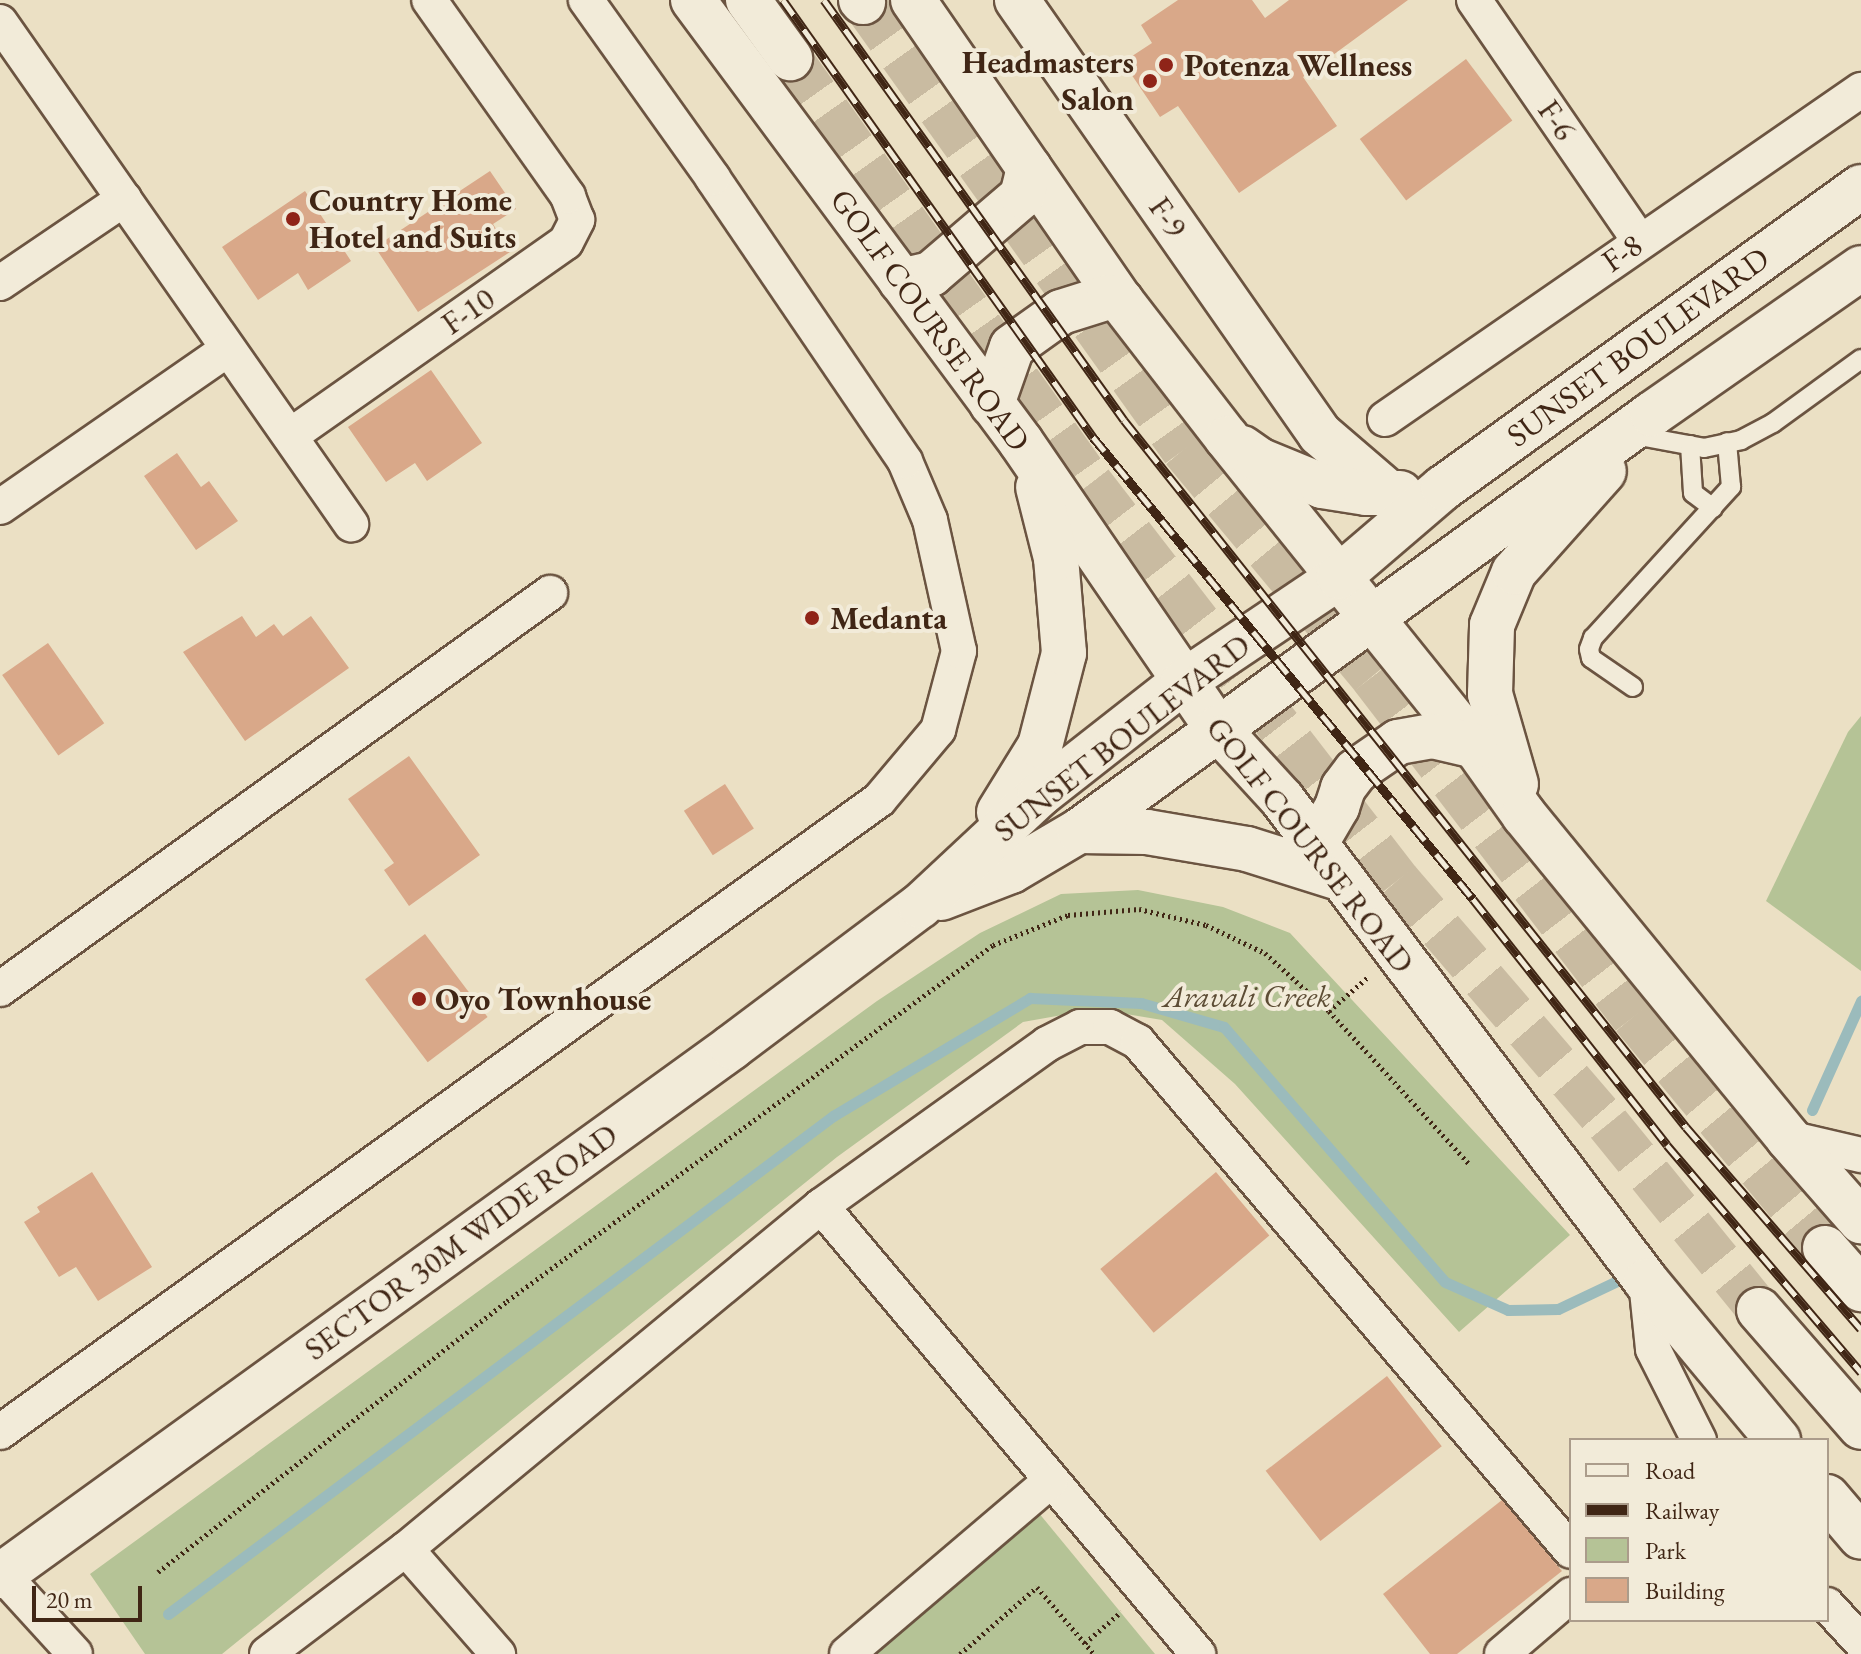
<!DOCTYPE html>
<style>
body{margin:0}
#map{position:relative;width:1861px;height:1654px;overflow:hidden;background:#ebe0c4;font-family:"EB Garamond",serif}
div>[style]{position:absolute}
.green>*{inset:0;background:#b5c396}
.stream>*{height:11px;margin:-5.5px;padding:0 5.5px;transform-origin:5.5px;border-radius:5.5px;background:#9bbbbc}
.building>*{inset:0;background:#d9a889;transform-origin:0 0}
.secondary-tunnel>*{height:44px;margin-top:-22px;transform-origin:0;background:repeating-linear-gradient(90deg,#c9bba1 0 44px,transparent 0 66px)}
.path>*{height:5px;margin-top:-2.5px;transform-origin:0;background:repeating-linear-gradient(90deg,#402615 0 2px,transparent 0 6px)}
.roads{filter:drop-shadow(2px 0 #6b5441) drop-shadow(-2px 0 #6b5441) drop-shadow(0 2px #6b5441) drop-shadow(0 -2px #6b5441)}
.lane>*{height:18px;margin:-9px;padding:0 9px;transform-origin:9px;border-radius:9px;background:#f2ebd9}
.street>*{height:34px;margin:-17px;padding:0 17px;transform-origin:17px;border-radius:17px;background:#f2ebd9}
.secondary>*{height:44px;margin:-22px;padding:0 22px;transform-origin:22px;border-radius:22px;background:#f2ebd9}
.rail>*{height:9px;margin-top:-4.5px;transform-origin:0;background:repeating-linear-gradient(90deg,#f2ebd9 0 18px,#402615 0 36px);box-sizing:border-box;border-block:2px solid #402615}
.dots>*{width:22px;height:22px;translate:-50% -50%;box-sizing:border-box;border:4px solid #f2ebd9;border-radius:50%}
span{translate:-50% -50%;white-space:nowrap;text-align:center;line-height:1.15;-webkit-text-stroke:8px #f2ebd9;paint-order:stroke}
.poi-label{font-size:32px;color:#402615;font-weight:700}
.right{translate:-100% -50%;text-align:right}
.left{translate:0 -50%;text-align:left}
.street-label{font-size:32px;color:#402615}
.park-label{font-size:32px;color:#5d4d35;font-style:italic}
.legend{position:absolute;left:1569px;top:1438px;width:260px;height:184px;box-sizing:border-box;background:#f2ebd9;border:2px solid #ab9c8b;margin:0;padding:10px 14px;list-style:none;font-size:24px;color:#402615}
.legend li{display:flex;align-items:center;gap:16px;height:40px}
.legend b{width:40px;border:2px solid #ab9c8b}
.scale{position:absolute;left:32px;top:1586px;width:110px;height:36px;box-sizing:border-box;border:4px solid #402615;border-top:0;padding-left:10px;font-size:24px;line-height:28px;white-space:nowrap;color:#402615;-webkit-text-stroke:6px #f2ebd9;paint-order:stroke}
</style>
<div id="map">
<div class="green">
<i style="clip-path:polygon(1861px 716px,1861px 971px,1766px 901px,1848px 732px)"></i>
<i style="clip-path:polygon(1138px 890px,1223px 907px,1290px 933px,1570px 1235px,1459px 1332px,1235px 1084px,1162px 1020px,1096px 1009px,1023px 1022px,837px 1157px,222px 1654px,145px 1654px,90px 1574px,877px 1001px,980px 933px,1061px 894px)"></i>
<i style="clip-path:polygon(1038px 1512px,1155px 1654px,873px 1654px)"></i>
</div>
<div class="stream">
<i style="left:1812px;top:1110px;width:120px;rotate:-65.8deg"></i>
<i style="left:168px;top:1614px;width:831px;rotate:-36.83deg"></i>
<i style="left:833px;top:1116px;width:230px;rotate:-30.9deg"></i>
<i style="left:1030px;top:998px;width:111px;rotate:2.6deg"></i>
<i style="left:1141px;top:1003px;width:86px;rotate:16.1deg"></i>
<i style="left:1224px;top:1027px;width:337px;rotate:49.1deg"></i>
<i style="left:1445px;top:1282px;width:69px;rotate:24deg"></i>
<i style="left:1508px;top:1310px;width:50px;rotate:-1.1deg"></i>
<i style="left:1558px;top:1309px;width:80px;rotate:-25.3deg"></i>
</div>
<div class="building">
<i style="clip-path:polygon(1178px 0,1252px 0,1265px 18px,1289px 0,1408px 0,1303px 77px,1337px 126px,1239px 193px,1178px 106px,1160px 117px,1123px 62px,1152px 43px,1141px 25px)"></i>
<i style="left:1466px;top:59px;width:77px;height:133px;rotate:53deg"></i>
<i style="clip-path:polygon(490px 171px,516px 209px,493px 224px,510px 252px,418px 312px,375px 247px)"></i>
<i style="clip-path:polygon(305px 191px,351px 261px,308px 290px,298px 273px,258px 300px,222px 247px)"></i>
<i style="clip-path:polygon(431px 370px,482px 443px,427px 481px,415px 463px,386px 482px,348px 427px)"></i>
<i style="clip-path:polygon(177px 453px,201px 487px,209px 481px,238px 521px,196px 550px,144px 476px)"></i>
<i style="clip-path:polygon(242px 616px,256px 637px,274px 624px,283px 636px,311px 616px,349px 668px,245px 741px,183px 652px)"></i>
<i style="left:48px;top:643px;width:98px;height:56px;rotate:55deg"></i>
<i style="clip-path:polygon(409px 756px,480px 855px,409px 906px,384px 870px,394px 863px,348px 799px)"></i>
<i style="left:725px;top:784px;width:53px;height:49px;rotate:57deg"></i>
<i style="left:425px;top:934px;width:104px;height:75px;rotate:53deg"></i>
<i style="clip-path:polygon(92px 1172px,152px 1267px,98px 1301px,76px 1267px,59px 1277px,24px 1222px,40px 1212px,37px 1207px)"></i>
<i style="left:1216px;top:1172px;width:83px;height:151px;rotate:50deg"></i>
<i style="left:1387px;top:1376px;width:89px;height:154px;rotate:52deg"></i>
<i style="clip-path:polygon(1502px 1500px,1562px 1571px,1457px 1654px,1430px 1654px,1383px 1594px)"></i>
</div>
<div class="secondary-tunnel">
<i style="left:863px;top:2px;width:551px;rotate:54.46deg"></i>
<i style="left:1183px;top:450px;width:295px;rotate:50.2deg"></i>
<i style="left:1372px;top:677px;width:429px;rotate:52.5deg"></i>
<i style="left:1633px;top:1017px;width:300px;rotate:50.3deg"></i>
<i style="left:790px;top:58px;width:521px;rotate:54.69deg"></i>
<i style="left:1091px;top:483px;width:502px;rotate:52.29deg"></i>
<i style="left:1398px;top:880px;width:322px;rotate:49.3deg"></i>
<i style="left:1608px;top:1124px;width:240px;rotate:50.9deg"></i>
</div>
<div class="path">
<i style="left:1329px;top:1011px;width:207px;rotate:47.5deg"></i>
<i style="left:158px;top:1572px;width:442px;rotate:-37.8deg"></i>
<i style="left:507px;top:1301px;width:602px;rotate:-36.22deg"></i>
<i style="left:993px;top:945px;width:81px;rotate:-21.8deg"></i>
<i style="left:1068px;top:915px;width:71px;rotate:-4.8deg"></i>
<i style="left:1139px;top:909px;width:69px;rotate:13.4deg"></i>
<i style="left:1206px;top:925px;width:65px;rotate:25.4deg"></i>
<i style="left:1265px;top:953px;width:86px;rotate:42.2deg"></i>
<i style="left:1329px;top:1011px;width:52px;rotate:-41.1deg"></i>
<i style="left:1085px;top:1643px;width:48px;rotate:-40.7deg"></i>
<i style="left:960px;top:1654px;width:102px;rotate:-41deg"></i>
<i style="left:1037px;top:1587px;width:88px;rotate:49.6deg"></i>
</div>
<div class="roads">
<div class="lane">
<i style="left:1634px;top:435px;width:71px;rotate:10.5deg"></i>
<i style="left:1704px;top:448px;width:38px;rotate:-12deg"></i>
<i style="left:1741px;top:440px;width:36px;rotate:-28deg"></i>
<i style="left:1773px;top:423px;width:109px;rotate:-36deg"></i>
<i style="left:1690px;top:445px;width:48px;rotate:86.4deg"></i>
<i style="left:1693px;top:493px;width:25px;rotate:37deg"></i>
<i style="left:1633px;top:687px;width:51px;rotate:-145.4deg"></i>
<i style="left:1591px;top:658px;width:9px;rotate:-103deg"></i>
<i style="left:1589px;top:649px;width:12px;rotate:-70deg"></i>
<i style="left:1593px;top:638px;width:205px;rotate:-47.6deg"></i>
<i style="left:1731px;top:487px;width:45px;rotate:-95.1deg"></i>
</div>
<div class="street">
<i style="left:1474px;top:0;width:291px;rotate:55.5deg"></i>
<i style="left:0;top:22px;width:613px;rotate:55.04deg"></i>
<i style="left:0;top:283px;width:150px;rotate:-34.1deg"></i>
<i style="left:1385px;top:419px;width:579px;rotate:-34.65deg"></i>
<i style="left:290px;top:436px;width:337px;rotate:-35.1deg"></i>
<i style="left:566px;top:242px;width:25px;rotate:-63deg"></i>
<i style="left:577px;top:220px;width:26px;rotate:-111deg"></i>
<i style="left:568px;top:196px;width:240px;rotate:-125.3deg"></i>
<i style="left:0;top:507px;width:277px;rotate:-34.7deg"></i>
<i style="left:0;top:989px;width:678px;rotate:-35.75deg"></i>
<i style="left:1788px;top:1138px;width:75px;rotate:13.1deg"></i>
<i style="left:821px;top:1206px;width:586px;rotate:49.92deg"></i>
<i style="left:1646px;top:1281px;width:68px;rotate:84.1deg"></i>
<i style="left:1653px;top:1349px;width:102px;rotate:63.2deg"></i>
<i style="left:0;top:1432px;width:1083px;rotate:-35.72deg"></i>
<i style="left:879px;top:800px;width:92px;rotate:-49.9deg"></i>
<i style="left:938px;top:730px;width:82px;rotate:-75.1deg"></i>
<i style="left:959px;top:651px;width:134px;rotate:-102.5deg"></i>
<i style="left:930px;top:520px;width:64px;rotate:-113deg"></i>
<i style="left:905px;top:461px;width:342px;rotate:-124.2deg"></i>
<i style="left:713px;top:178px;width:219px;rotate:-125.5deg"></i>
<i style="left:406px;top:1549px;width:140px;rotate:48.8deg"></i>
<i style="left:2px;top:1574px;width:108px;rotate:47.6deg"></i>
<i style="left:1827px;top:1605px;width:50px;rotate:47.4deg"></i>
<i style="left:267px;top:1654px;width:174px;rotate:-37.1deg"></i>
<i style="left:406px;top:1549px;width:538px;rotate:-39.57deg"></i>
<i style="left:821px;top:1206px;width:278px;rotate:-35.6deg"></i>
<i style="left:1047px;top:1044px;width:37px;rotate:-27deg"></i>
<i style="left:1080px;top:1027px;width:30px"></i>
<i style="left:1110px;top:1027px;width:32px;rotate:28deg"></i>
<i style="left:1138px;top:1042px;width:668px;rotate:49.61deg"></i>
<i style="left:847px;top:1654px;width:267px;rotate:-40.4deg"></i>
<i style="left:1502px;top:1654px;width:91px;rotate:-40.5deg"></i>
</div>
<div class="secondary">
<i style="left:693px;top:0;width:550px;rotate:53.42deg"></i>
<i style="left:1021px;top:442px;width:347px;rotate:55.6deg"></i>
<i style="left:1217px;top:728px;width:96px;rotate:47.5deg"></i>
<i style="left:1282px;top:799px;width:604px;rotate:52.94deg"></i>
<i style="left:1646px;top:1281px;width:207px;rotate:50.3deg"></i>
<i style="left:748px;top:0;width:72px;rotate:54.1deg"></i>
<i style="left:861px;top:0;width:3px;rotate:45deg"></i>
<i style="left:913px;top:0;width:366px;rotate:55.4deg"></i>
<i style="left:1121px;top:301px;width:173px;rotate:52.3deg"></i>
<i style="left:1227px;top:438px;width:395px;rotate:51.2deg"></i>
<i style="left:1475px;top:746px;width:85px;rotate:54.6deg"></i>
<i style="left:1524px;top:815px;width:417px;rotate:50.7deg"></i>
<i style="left:1788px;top:1138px;width:111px;rotate:48.7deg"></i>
<i style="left:1017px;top:0;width:529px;rotate:55.08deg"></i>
<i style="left:1320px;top:434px;width:92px;rotate:40.6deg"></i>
<i style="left:901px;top:281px;width:31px;rotate:-13deg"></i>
<i style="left:931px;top:274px;width:120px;rotate:-40.6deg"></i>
<i style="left:1022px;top:196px;width:29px;rotate:-76deg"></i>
<i style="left:992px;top:404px;width:60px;rotate:-70.7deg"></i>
<i style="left:1012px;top:347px;width:60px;rotate:-35.5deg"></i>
<i style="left:1061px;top:312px;width:50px;rotate:-17.4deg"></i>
<i style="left:1109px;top:297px;width:13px;rotate:18deg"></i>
<i style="left:1242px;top:448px;width:21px;rotate:35deg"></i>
<i style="left:1259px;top:460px;width:68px;rotate:22.4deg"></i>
<i style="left:1322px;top:486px;width:45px;rotate:9deg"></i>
<i style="left:1366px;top:493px;width:34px"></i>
<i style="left:1516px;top:784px;width:94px;rotate:-106.1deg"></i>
<i style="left:1490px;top:694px;width:69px;rotate:-88.3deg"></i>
<i style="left:1492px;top:625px;width:57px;rotate:-67.5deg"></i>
<i style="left:1514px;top:572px;width:135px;rotate:-48.3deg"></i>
<i style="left:999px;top:812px;width:78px;rotate:-58.2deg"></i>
<i style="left:1040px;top:746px;width:96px;rotate:-75.5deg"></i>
<i style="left:1064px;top:653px;width:95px;rotate:-94.8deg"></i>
<i style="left:1056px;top:558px;width:73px;rotate:-104.2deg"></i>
<i style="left:1079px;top:831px;width:68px;rotate:0.8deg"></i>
<i style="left:1147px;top:832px;width:101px;rotate:9.6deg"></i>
<i style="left:1247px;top:849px;width:100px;rotate:17.5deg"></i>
<i style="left:1316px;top:843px;width:42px;rotate:-59.7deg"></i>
<i style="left:1337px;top:807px;width:20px;rotate:-72deg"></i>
<i style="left:1343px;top:788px;width:21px;rotate:-53deg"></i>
<i style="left:1356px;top:771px;width:51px;rotate:-34.6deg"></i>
<i style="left:1398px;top:742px;width:36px;rotate:-10deg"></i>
<i style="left:1433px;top:736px;width:43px;rotate:13.4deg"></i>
<i style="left:941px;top:898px;width:75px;rotate:-21.1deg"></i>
<i style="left:1011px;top:871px;width:79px;rotate:-30.5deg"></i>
<i style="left:1079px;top:831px;width:709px;rotate:-36.05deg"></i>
<i style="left:1652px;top:414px;width:255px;rotate:-34.9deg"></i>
<i style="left:1825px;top:1248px;width:55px;rotate:48.7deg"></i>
<i style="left:1759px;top:1310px;width:155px;rotate:48.9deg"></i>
<i style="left:1827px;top:1497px;width:52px;rotate:49.6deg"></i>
<i style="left:0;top:1576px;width:903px;rotate:-35.85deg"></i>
<i style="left:732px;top:1047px;width:235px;rotate:-36.9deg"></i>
<i style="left:920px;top:906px;width:164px;rotate:-43deg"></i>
<i style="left:1040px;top:794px;width:182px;rotate:-38.1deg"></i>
<i style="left:1183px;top:682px;width:188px;rotate:-33.9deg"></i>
<i style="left:1339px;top:577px;width:137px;rotate:-40.6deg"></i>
<i style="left:1443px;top:488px;width:515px;rotate:-35.76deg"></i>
</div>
</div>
<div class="rail">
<i style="left:783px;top:0;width:536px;rotate:54.65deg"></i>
<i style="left:1093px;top:437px;width:598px;rotate:50.56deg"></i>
<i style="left:1473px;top:899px;width:313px;rotate:51.7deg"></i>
<i style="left:1667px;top:1145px;width:299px;rotate:49.5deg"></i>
<i style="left:824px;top:0;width:516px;rotate:54.46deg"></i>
<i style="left:1124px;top:420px;width:903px;rotate:51.52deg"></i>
<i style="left:1686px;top:1127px;width:267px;rotate:49.1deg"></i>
</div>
<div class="dots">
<i style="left:1166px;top:65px;background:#8f2418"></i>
<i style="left:1150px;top:81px;background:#8f2418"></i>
<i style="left:293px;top:219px;background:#8f2418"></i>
<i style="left:812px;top:618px;background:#8f2418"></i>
<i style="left:419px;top:999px;background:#8f2418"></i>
</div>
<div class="poi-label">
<span class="right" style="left:1134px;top:81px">Headmasters<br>Salon</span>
<span class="left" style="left:1184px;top:65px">Potenza Wellness</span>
<span class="left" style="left:309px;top:219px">Country Home<br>Hotel and Suits</span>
<span class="left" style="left:830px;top:618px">Medanta</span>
<span class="left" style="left:435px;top:999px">Oyo Townhouse</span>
</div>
<div class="street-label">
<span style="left:1557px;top:120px;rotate:55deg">F-6</span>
<span style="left:1168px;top:217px;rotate:55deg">F-9</span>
<span style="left:1622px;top:253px;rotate:-35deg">F-8</span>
<span style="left:468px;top:311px;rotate:-35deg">F-10</span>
<span style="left:930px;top:320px;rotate:54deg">GOLF COURSE ROAD</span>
<span style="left:1638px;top:347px;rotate:-36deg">SUNSET BOULEVARD</span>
<span style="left:1122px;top:738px;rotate:-38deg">SUNSET BOULEVARD</span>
<span style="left:1310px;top:845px;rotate:52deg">GOLF COURSE ROAD</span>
<span style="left:461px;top:1242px;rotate:-36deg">SECTOR 30M WIDE ROAD</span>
</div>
<div class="park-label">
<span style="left:1247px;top:996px">Aravali Creek</span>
</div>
<ul class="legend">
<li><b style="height:10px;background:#f2ebd9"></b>Road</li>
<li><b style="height:10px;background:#402615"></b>Railway</li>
<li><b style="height:22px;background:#b5c396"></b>Park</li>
<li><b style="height:22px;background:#d9a889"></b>Building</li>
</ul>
<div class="scale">20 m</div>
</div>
